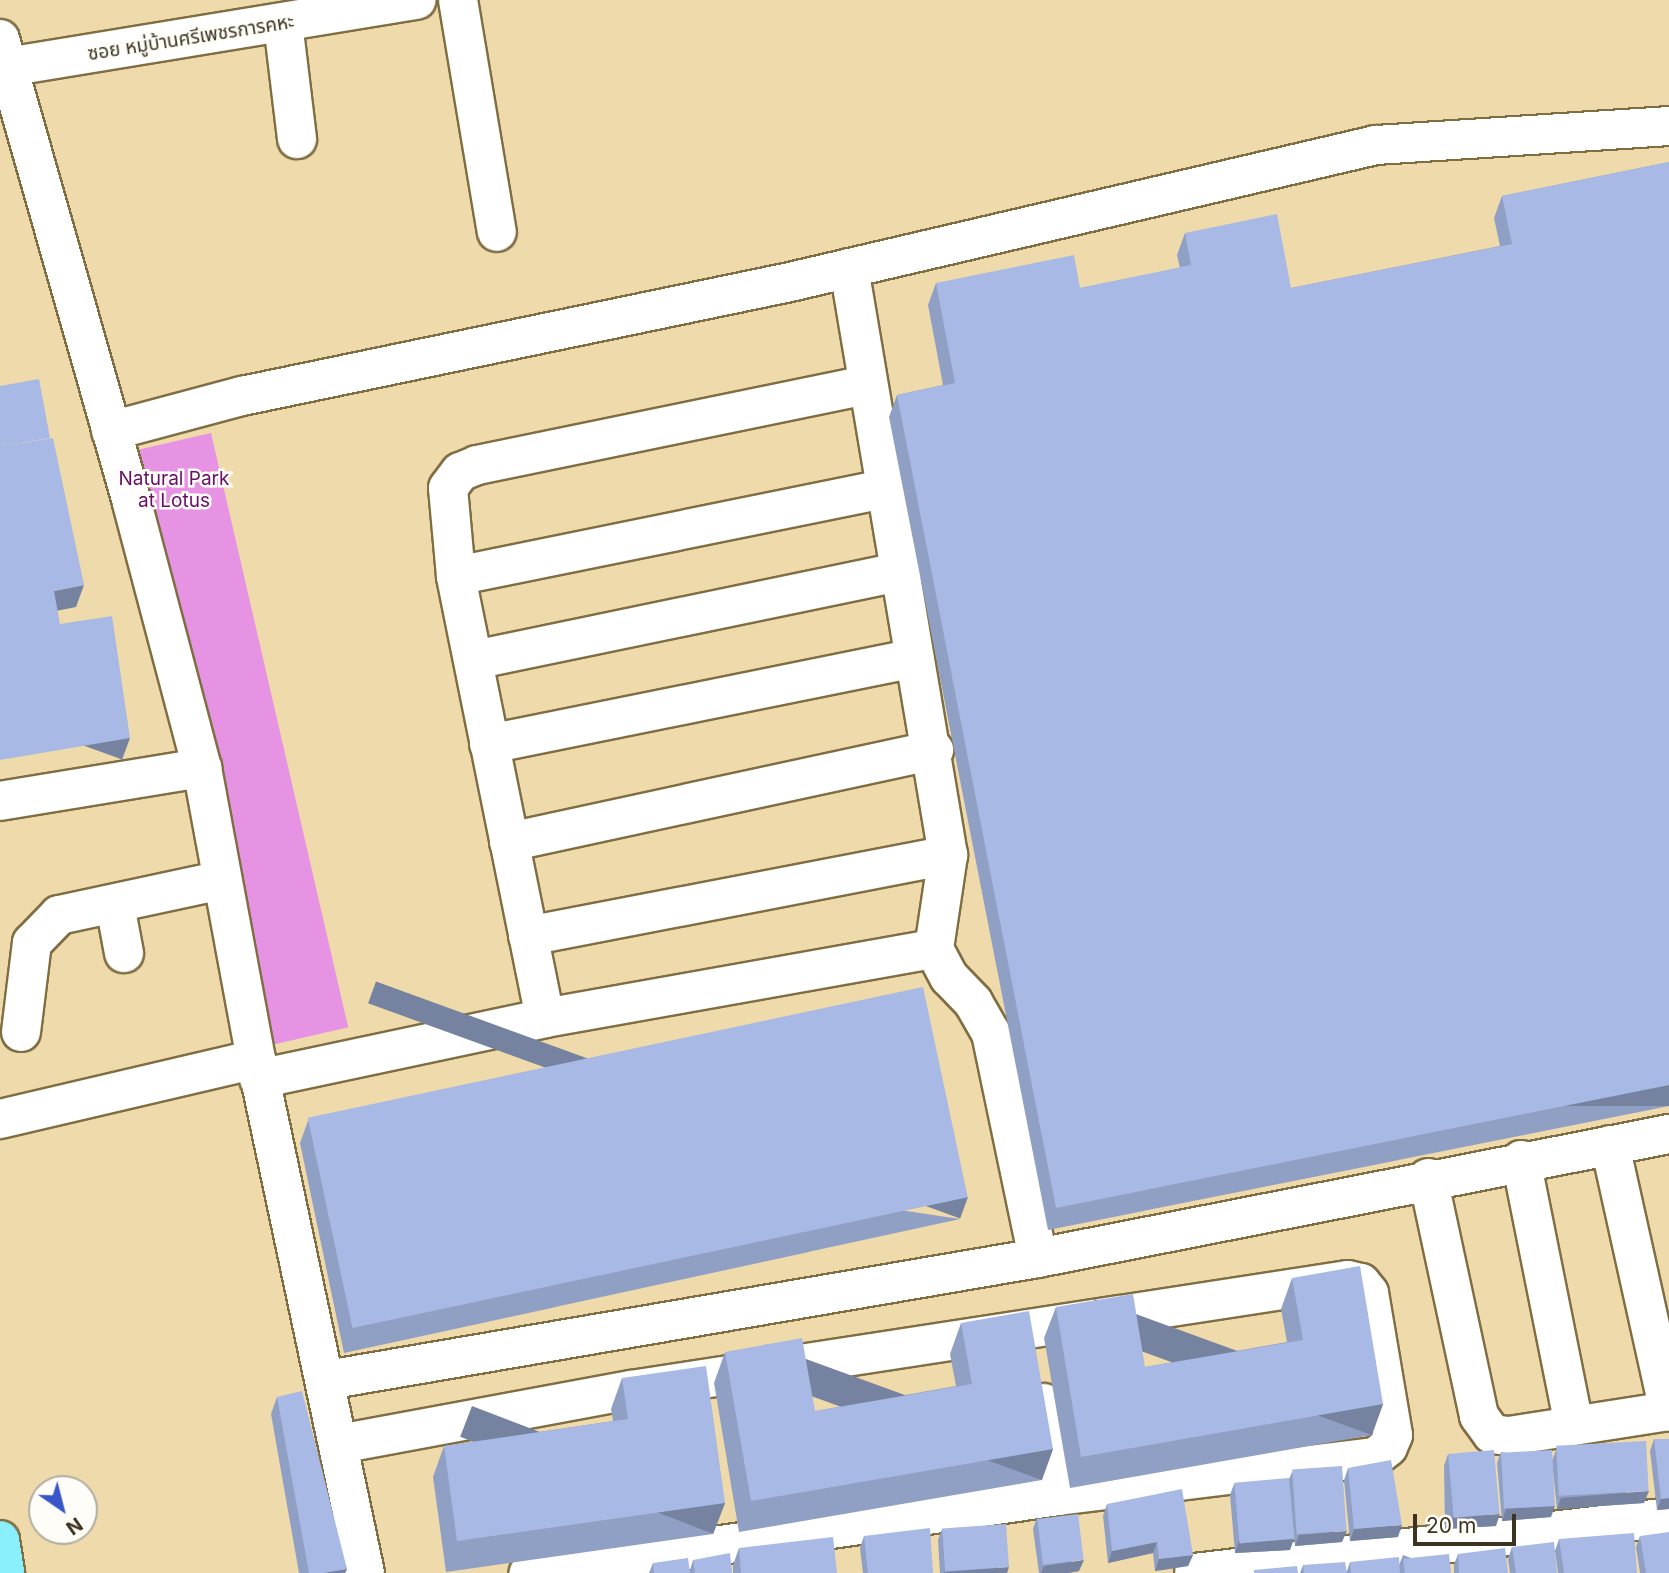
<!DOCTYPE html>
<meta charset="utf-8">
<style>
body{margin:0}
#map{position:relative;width:1669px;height:1573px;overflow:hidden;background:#eedaab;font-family:Inter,"Noto Sans Thai",sans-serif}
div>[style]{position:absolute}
.green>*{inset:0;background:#e593e2;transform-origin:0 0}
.roads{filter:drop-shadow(2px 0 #806e43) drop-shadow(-2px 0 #806e43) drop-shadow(0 2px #806e43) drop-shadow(0 -2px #806e43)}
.minor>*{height:38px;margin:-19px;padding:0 19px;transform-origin:19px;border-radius:19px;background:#fff}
.major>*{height:38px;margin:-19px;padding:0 19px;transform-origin:19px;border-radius:19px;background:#8af0fd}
.wall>*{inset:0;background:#909fc4}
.shaded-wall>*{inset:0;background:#7582a0;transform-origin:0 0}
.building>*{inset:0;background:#a7b9e4;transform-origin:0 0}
span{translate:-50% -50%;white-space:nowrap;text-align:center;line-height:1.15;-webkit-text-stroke:5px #fffdf8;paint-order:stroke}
.street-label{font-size:19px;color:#3c3421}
.park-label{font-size:19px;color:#680e69}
.north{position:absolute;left:28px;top:1475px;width:70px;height:70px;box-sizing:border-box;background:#fffdf8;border:2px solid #b1ada2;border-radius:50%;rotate:145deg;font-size:19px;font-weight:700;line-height:28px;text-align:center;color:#3c3421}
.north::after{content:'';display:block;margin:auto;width:24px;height:32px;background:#3856c8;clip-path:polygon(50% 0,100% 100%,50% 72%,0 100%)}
.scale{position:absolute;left:1413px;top:1514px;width:103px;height:32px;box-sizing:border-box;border:4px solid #3c3421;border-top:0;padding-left:9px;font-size:21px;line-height:24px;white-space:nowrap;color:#3c3421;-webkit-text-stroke:5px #fffdf8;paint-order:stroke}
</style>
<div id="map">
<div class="green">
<i style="left:211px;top:433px;width:610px;height:97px;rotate:77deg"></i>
</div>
<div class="roads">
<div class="minor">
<i style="left:458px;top:0;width:235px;rotate:80.5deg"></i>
<i style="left:283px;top:23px;width:117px;rotate:83.1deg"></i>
<i style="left:0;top:39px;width:482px;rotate:74.1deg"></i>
<i style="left:132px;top:503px;width:274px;rotate:75.2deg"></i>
<i style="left:202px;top:768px;width:296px;rotate:79.5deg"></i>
<i style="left:256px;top:1059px;width:263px;rotate:166.8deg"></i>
<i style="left:7px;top:67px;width:415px;rotate:-9.3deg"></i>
<i style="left:849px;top:268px;width:595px;rotate:80.43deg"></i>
<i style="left:948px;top:855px;width:95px;rotate:98.5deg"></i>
<i style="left:111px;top:431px;width:136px;rotate:-15deg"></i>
<i style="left:242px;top:396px;width:560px;rotate:-11.75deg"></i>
<i style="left:790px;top:282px;width:602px;rotate:-13.16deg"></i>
<i style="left:1376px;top:145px;width:294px;rotate:-3.7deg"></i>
<i style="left:456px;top:576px;width:441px;rotate:-11.5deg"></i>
<i style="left:474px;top:660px;width:438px;rotate:-11.7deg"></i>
<i style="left:489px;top:744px;width:434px;rotate:-11.4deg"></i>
<i style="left:0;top:801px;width:205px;rotate:-9.3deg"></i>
<i style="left:509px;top:842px;width:435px;rotate:-12.2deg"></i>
<i style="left:115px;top:905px;width:49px;rotate:79.4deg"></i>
<i style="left:528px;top:936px;width:428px;rotate:-10.9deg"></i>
<i style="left:545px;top:1018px;width:451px;rotate:-101.4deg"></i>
<i style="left:456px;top:576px;width:88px;rotate:-95.2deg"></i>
<i style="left:448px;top:488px;width:20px;rotate:-53deg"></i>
<i style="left:460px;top:472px;width:18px;rotate:-22deg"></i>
<i style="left:477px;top:465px;width:399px;rotate:-11.6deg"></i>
<i style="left:21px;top:1032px;width:90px;rotate:-83deg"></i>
<i style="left:32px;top:943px;width:39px;rotate:-46deg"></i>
<i style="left:59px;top:915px;width:167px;rotate:-12.1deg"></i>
<i style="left:256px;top:1059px;width:525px;rotate:78.03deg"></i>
<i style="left:259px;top:1079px;width:292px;rotate:-12deg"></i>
<i style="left:545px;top:1018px;width:395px;rotate:-10.1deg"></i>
<i style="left:934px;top:949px;width:32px;rotate:62deg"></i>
<i style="left:949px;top:977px;width:35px;rotate:46deg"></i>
<i style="left:973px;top:1002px;width:36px;rotate:60deg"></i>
<i style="left:991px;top:1033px;width:230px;rotate:78.2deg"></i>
<i style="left:1038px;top:1258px;width:643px;rotate:-11.12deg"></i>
<i style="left:1610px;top:1145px;width:273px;rotate:77.5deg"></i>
<i style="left:1521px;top:1160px;width:271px;rotate:78.7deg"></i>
<i style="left:1428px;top:1178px;width:243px;rotate:77.9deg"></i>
<i style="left:1479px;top:1416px;width:22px;rotate:54deg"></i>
<i style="left:1492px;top:1434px;width:17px;rotate:7deg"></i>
<i style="left:1509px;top:1436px;width:162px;rotate:-8.9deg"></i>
<i style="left:327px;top:1380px;width:721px;rotate:-9.74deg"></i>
<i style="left:1044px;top:1403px;width:94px;rotate:81.4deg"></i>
<i style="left:339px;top:1444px;width:297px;rotate:-10.5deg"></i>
<i style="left:631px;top:1390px;width:725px;rotate:-8.72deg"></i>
<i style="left:1348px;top:1280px;width:13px;rotate:13deg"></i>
<i style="left:1361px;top:1283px;width:13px;rotate:51deg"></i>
<i style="left:1369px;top:1293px;width:144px;rotate:80.4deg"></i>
<i style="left:1393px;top:1435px;width:13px;rotate:113deg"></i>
<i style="left:1388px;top:1447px;width:16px;rotate:142deg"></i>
<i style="left:1375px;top:1457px;width:319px;rotate:173deg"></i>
<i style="left:1058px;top:1496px;width:535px;rotate:171.72deg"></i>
<i style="left:1194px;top:1573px;width:478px;rotate:-6.7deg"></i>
</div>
<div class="major">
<i style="left:0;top:1540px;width:33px;rotate:81deg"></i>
</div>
</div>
<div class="wall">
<i style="clip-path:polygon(1669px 162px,1669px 1106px,1048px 1230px,889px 417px,897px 395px,943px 385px,928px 305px,936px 283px,1080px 288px,1180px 268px,1177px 255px,1185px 233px,1291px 288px,1500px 246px,1494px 218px,1502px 196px)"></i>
<i style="clip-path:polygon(308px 1121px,960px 1219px,344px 1353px,300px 1143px)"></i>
<i style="clip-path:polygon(1292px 1278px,1383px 1404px,1372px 1435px,1070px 1488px,1044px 1338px,1056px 1307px,1145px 1367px,1287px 1342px,1281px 1309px)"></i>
<i style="clip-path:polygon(961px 1323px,1053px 1449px,1042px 1480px,739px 1532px,714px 1383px,725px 1352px,815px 1411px,956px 1386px,950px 1354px)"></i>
<i style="clip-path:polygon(622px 1378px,725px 1503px,713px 1534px,446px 1572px,433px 1477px,444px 1446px,613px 1421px,611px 1409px)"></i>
<i style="clip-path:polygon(277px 1397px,347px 1569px,345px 1573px,299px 1573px,271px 1414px)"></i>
<i style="clip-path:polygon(1654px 1439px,1669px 1439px,1669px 1509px,1657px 1510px,1650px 1451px)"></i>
<i style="clip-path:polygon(1556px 1450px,1644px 1503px,1557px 1509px,1552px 1462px,1551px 1517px,1502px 1521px,1497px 1463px,1501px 1452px,1552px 1461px)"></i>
<i style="clip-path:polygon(1448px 1454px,1496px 1526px,1445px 1529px,1444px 1466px)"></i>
<i style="clip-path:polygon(1348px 1468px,1398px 1537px,1350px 1541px,1344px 1480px)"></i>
<i style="clip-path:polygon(1292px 1472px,1342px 1542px,1295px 1546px,1293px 1530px,1290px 1550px,1235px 1553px,1230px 1495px,1234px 1484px,1289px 1479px)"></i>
<i style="clip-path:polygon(1107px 1504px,1193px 1555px,1188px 1566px,1155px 1571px,1153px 1553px,1108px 1563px,1103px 1516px)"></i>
<i style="clip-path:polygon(1037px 1517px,1079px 1571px,1068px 1573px,1039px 1573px,1033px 1529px)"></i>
<i style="clip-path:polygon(942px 1529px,1007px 1573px,940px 1573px,938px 1540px)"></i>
<i style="clip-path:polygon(864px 1536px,933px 1573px,863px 1573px,860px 1548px)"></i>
<i style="clip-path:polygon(1640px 1536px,1669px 1573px,1640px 1573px,1636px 1547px)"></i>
<i style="clip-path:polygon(1559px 1539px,1637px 1573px,1558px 1573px,1555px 1551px)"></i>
<i style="clip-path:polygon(1512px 1547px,1557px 1573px,1510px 1573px,1508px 1559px)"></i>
<i style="clip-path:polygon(739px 1548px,837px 1573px,733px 1573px,733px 1565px)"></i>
<i style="clip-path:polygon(1458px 1554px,1508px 1573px,1454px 1573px,1454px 1565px)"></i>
<i style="clip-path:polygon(1403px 1555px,1451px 1573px,1300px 1573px,1303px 1565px,1347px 1571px,1350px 1562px,1399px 1565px)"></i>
<i style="clip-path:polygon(693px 1560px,732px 1573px,649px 1573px,653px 1563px,690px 1570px)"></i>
</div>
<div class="shaded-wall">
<i style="clip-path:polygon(84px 585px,76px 607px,46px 613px,54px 591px)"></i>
<i style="left:130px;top:738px;width:23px;height:132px;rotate:110deg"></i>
<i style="left:1669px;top:1085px;width:21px;height:625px;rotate:90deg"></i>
<i style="left:968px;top:1197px;width:23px;height:630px;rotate:110deg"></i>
<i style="left:1383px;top:1404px;width:33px;height:307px;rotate:110deg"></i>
<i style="left:1053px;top:1449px;width:33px;height:306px;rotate:110deg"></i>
<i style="clip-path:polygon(1649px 1491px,1644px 1503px,1557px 1509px,1561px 1498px)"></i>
<i style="clip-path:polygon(1669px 1498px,1669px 1509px,1657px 1510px,1661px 1499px)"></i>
<i style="left:725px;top:1503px;width:33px;height:271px;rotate:111deg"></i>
<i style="clip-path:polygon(1555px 1506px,1551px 1517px,1502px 1521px,1506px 1509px)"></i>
<i style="clip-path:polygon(1500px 1514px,1496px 1526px,1445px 1529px,1449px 1518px)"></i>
<i style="clip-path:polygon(1402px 1525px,1398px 1537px,1350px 1541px,1354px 1529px)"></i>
<i style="clip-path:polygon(1347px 1531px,1342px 1542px,1295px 1546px,1299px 1535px)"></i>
<i style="clip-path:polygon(1294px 1539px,1290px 1550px,1235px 1553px,1239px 1541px)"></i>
<i style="clip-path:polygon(1157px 1542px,1153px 1553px,1108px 1563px,1112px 1551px)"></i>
<i style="clip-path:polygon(1193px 1555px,1188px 1566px,1155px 1571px,1159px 1559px)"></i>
<i style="clip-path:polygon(1084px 1560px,1079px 1571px,1068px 1573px,1041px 1573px,1044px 1566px)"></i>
<i style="clip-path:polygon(1009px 1567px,1007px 1573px,944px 1573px,945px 1572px)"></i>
<i style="clip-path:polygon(347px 1569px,345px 1573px,323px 1573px)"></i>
</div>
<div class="building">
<i style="clip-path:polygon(1669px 162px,1669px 1085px,1056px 1208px,897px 395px,955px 383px,936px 283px,1074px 255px,1080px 288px,1191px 265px,1185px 233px,1277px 214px,1291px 288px,1512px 244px,1502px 196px)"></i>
<i style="clip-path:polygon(39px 379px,50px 438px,0 446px,0 386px)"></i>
<i style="clip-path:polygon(53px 438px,84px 585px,54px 591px,60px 624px,112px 616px,130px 738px,0 760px,0 446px)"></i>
<i style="left:923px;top:987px;width:215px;height:629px;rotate:78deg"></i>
<i style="clip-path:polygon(1360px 1266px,1383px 1404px,1081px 1457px,1056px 1307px,1133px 1294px,1145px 1367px,1303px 1340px,1292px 1278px)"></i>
<i style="clip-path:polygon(1029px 1311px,1053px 1449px,751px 1501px,725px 1352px,802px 1338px,815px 1411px,972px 1384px,961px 1323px)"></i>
<i style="clip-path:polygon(706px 1366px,725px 1503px,457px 1541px,444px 1446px,628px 1419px,622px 1378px)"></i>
<i style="clip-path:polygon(302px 1391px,347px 1569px,323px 1573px,309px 1573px,277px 1397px)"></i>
<i style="clip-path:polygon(1654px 1439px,1669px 1439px,1669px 1498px,1661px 1499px)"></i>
<i style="left:1646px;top:1441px;width:50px;height:90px;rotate:87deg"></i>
<i style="left:1494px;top:1450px;width:64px;height:46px;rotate:85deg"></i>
<i style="left:1552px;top:1450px;width:56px;height:51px;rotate:87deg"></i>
<i style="clip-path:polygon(1391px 1460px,1402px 1525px,1354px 1529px,1348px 1468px)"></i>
<i style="left:1342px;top:1466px;width:65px;height:50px;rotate:86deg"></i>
<i style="left:1289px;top:1478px;width:61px;height:55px;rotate:85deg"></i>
<i style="clip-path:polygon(1182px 1489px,1193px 1555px,1159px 1559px,1157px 1542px,1112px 1551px,1107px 1504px)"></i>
<i style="left:1078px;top:1514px;width:46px;height:41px;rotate:83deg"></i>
<i style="left:1006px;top:1524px;width:43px;height:64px;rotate:86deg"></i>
<i style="clip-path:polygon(930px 1528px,933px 1573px,868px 1573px,864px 1536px)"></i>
<i style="clip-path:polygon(1669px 1532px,1669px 1573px,1646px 1573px,1640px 1536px)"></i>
<i style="clip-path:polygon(1634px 1533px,1637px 1573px,1564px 1573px,1559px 1539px)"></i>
<i style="clip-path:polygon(833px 1537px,837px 1573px,741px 1573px,739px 1548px)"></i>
<i style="clip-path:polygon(1554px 1542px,1557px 1573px,1516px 1573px,1512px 1547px)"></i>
<i style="clip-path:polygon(1505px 1548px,1508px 1573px,1459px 1573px,1458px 1554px)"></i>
<i style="clip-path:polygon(730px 1553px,732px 1573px,695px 1573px,693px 1560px)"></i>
<i style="left:1449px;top:1554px;width:19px;height:46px;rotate:84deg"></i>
<i style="clip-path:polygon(1399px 1557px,1400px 1573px,1351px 1573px,1350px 1562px)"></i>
<i style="clip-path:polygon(688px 1558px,690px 1573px,654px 1573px,653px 1563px)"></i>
<i style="clip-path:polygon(1345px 1562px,1347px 1573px,1304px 1573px,1303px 1565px)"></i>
<i style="clip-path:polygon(1297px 1566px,1298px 1573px,1254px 1573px,1254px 1570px)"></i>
</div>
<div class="street-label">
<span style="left:191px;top:38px;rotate:-9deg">ซอย หมู่บ้านศรีเพชรการคหะ</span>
</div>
<div class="park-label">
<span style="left:174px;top:490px">Natural Park<br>at Lotus</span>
</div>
<div class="north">N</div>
<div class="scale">20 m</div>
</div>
